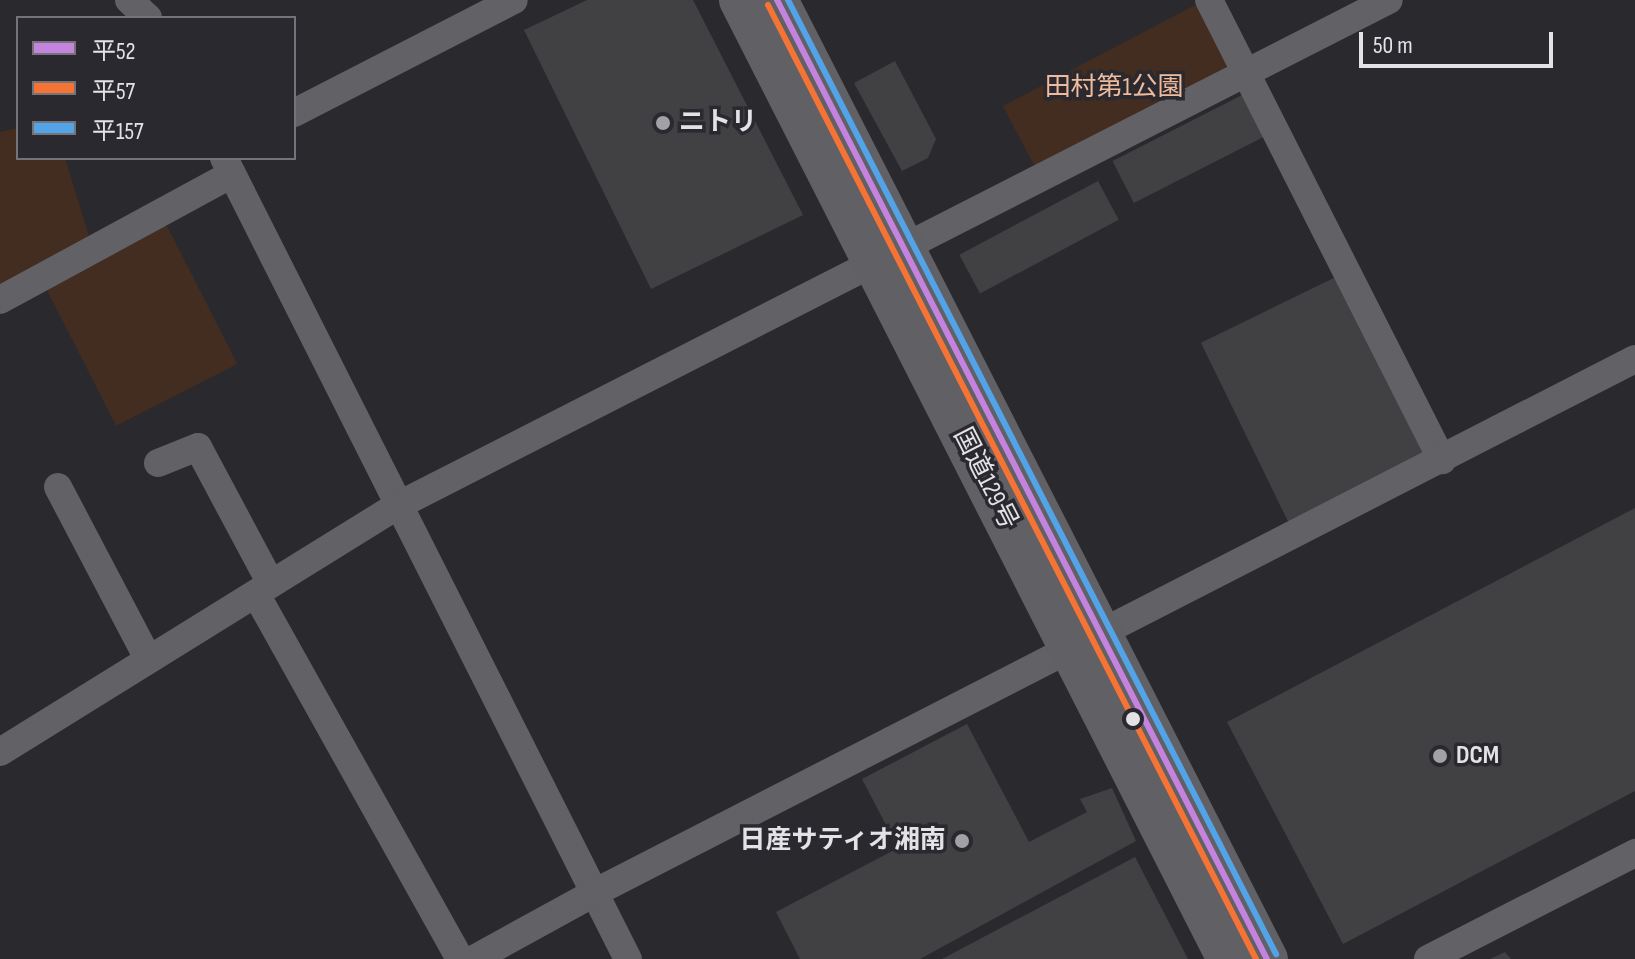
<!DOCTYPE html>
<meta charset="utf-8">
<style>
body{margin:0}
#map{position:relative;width:1635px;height:959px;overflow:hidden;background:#2a2a2e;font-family:"Sofia Sans Condensed","Noto Sans JP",sans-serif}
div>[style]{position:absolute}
.green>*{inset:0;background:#432d21;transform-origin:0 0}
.building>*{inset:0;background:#414144;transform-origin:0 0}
.minor>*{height:28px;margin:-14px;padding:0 14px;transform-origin:14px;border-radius:14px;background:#616166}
.highway>*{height:42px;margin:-21px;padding:0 21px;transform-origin:21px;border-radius:21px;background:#606065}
.bus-1>*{height:6px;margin:-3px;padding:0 3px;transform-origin:3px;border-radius:3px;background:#c483df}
.bus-2>*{height:6px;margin:-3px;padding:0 3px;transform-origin:3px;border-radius:3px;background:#f57335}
.bus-3>*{height:6px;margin:-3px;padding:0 3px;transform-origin:3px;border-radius:3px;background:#53a3e8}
.dots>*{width:22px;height:22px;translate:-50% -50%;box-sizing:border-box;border:4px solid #29292f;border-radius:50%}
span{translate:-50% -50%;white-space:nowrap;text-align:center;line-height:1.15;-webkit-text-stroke:7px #29292f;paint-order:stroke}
.park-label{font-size:26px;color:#f0bb9c}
.poi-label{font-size:26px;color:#e3e3e6;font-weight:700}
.left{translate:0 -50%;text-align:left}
.right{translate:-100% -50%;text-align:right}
.street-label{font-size:26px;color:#e3e3e6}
.legend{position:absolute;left:16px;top:16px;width:280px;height:144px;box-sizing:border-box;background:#29292f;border:2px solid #737378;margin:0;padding:10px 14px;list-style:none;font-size:24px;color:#e3e3e6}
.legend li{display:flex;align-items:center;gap:16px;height:40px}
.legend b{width:40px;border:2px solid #737378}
.scale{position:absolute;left:1359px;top:32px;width:194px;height:36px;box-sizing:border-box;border:4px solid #e3e3e6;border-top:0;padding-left:10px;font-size:24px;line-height:28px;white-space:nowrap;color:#e3e3e6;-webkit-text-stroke:6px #29292f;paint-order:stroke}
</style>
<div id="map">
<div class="green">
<i style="clip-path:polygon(1197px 4px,1227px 63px,1225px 70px,1036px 169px,1003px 106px)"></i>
<i style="clip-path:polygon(18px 128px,18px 158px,65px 158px,91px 243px,0 293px,0 132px)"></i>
<i style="left:166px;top:224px;width:157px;height:136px;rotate:63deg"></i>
</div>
<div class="building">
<i style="clip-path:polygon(587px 0,693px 0,803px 215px,651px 289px,524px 30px)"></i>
<i style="clip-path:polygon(895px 61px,936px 139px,928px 158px,902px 171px,854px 83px)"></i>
<i style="left:1248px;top:92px;width:47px;height:152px;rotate:63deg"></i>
<i style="left:1098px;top:181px;width:44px;height:157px;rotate:62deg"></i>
<i style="left:1342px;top:274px;width:200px;height:157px;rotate:64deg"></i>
<i style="clip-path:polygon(1635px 508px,1635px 791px,1343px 944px,1227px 722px)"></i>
<i style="clip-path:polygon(967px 724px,1029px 842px,1087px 812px,1080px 799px,1112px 788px,1136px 841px,920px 959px,800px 959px,776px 912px,898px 848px,862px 779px)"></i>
<i style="clip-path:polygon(1135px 857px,1188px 959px,942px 959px)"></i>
<i style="clip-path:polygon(1505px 952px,1511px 959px,1490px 959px)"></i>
</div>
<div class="minor">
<i style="left:129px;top:0;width:26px;rotate:43deg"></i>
<i style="left:1209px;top:0;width:516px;rotate:63.14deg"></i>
<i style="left:294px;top:113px;width:247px;rotate:-27.2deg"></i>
<i style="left:224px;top:158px;width:897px;rotate:63.24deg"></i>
<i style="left:0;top:300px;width:264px;rotate:-28.5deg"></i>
<i style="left:158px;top:463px;width:43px;rotate:-21.8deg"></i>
<i style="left:198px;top:447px;width:155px;rotate:61.9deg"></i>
<i style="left:58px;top:487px;width:195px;rotate:62.3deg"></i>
<i style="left:256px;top:594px;width:418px;rotate:60.8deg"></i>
<i style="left:0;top:752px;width:469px;rotate:-31.8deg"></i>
<i style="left:399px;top:505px;width:1111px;rotate:-27.03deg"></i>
<i style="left:474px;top:959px;width:137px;rotate:-28.8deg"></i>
<i style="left:594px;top:893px;width:1170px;rotate:-27.16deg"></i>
<i style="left:1428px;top:959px;width:233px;rotate:-27.1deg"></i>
</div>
<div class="highway">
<i style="left:740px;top:0;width:1076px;rotate:63.03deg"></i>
<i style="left:777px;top:0;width:1077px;rotate:62.94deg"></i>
</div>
<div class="bus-1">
<i style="left:777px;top:0;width:1077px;rotate:62.94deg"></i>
</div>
<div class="bus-2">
<i style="left:768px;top:5px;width:1072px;rotate:62.91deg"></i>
</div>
<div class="bus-3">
<i style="left:788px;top:0;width:1072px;rotate:62.91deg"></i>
</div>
<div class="dots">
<i style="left:663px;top:123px;background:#a2a2a6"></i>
<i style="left:1133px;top:719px;background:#e3e3e6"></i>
<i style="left:1440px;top:756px;background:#a2a2a6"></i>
<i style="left:962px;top:841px;background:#a2a2a6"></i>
</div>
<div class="park-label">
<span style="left:1114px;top:88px">田村第1公園</span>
</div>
<div class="poi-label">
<span class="left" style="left:679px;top:123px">ニトリ</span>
<span class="left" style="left:1456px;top:756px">DCM</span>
<span class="right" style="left:946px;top:841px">日産サティオ湘南</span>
</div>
<div class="street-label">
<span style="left:985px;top:479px;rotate:63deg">国道129号</span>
</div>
<ul class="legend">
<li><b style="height:10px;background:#c483df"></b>平52</li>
<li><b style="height:10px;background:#f57335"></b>平57</li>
<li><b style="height:10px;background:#53a3e8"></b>平157</li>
</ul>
<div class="scale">50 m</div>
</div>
